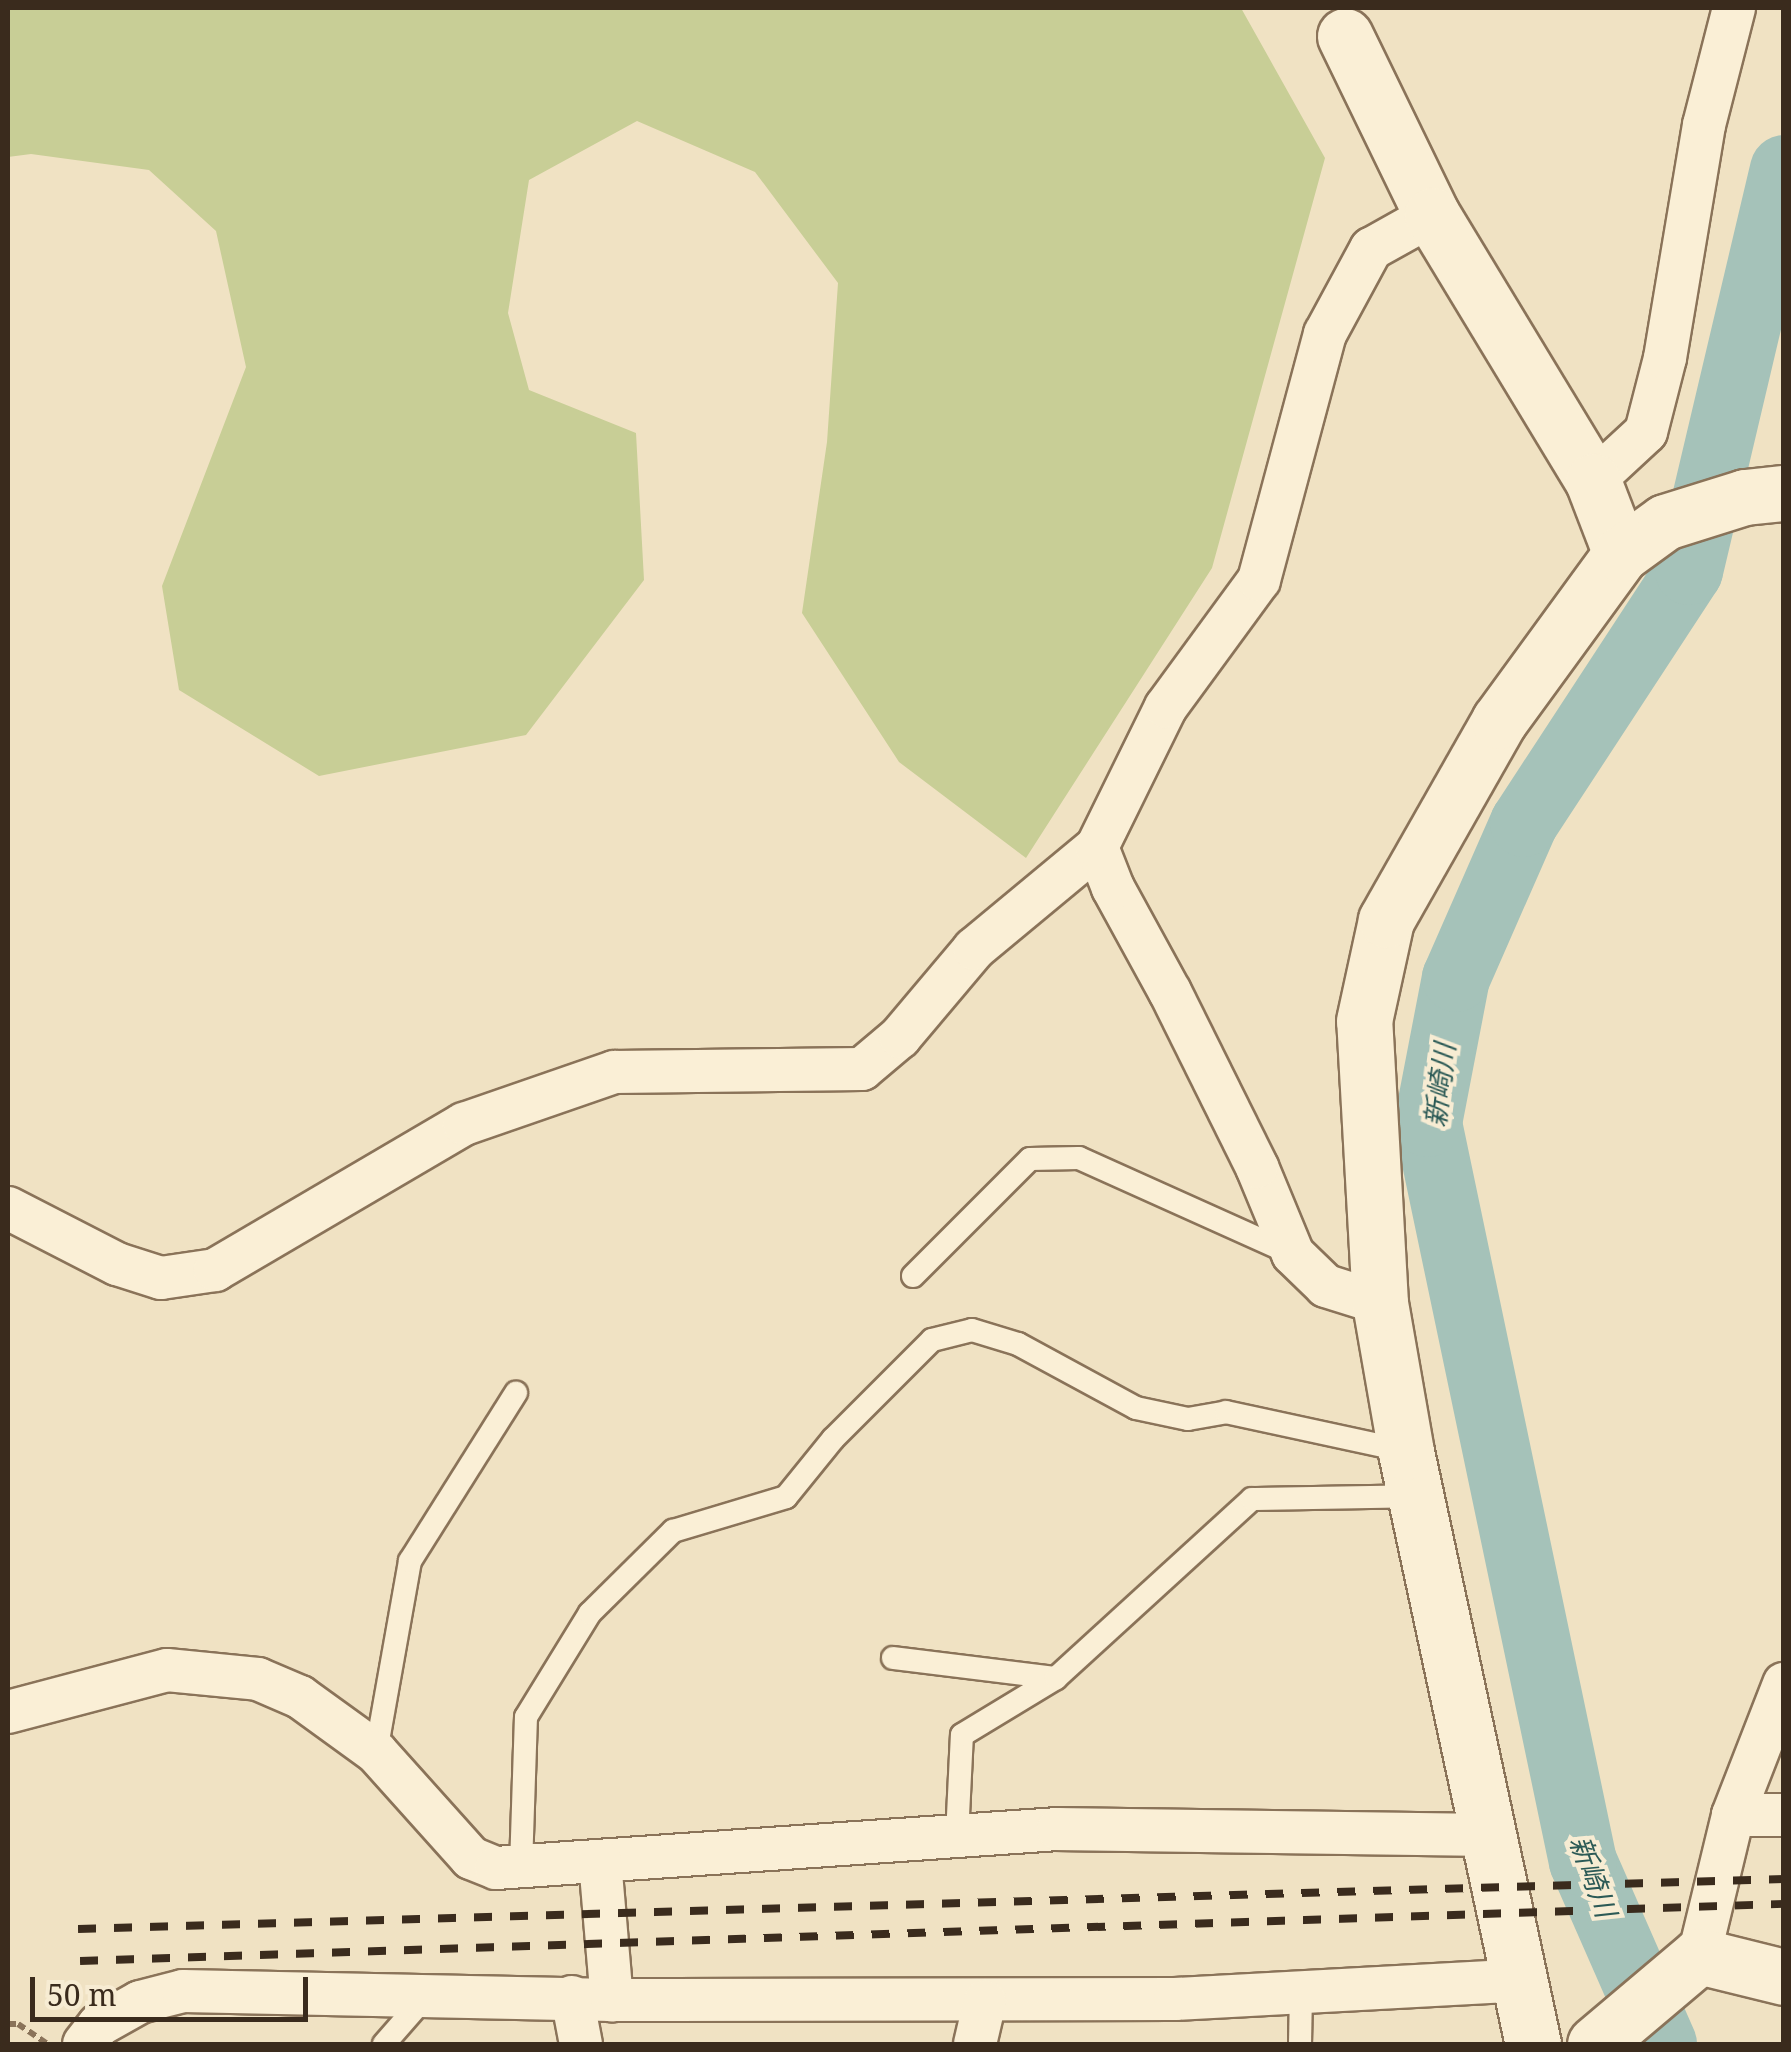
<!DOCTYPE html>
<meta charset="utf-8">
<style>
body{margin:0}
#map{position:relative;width:1791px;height:2052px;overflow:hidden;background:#f0e2c3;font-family:"Noto Serif","Noto Sans JP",serif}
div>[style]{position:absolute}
.green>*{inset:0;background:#c8ce96}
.river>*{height:68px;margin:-34px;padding:0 34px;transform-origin:34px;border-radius:34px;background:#a5c2b9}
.path>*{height:6px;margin-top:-3px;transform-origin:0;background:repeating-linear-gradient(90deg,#8a7359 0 8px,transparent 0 13px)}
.roads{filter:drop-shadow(2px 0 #8a7359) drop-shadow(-2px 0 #8a7359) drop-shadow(0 2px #8a7359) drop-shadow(0 -2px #8a7359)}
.lane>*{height:22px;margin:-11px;padding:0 11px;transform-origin:11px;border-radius:11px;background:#faefd6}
.street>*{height:42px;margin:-21px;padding:0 21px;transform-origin:21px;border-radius:21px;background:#faefd6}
.secondary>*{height:55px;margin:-27.5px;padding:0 27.5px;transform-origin:27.5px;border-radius:27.5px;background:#faefd6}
.rail>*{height:8px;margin-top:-4px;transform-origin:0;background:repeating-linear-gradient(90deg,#3a2b1d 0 18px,transparent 0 36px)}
span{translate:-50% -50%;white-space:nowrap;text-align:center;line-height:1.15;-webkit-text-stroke:8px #f7ecd3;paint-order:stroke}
.water-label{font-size:28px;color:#2c5a56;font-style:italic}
.frame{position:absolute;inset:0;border:10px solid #3a2b1d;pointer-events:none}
.scale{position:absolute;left:30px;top:1977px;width:278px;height:45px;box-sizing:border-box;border:5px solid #3a2b1d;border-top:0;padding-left:12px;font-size:30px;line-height:35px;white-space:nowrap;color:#3a2b1d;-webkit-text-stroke:8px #f7ecd3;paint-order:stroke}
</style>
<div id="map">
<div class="green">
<i style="clip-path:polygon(8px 8px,1241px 8px,1325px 158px,1212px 568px,1026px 858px,899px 762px,802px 613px,827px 442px,838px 283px,755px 172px,637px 121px,529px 180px,508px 313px,529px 390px,636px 433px,644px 580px,526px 735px,319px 776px,179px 690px,162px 586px,246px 367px,216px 231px,149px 170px,31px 154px,8px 157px)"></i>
</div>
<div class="river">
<i style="left:1663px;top:2044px;width:199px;rotate:-113.7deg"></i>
<i style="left:1583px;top:1862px;width:755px;rotate:-101.85deg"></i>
<i style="left:1428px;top:1123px;width:148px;rotate:-79.1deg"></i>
<i style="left:1456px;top:978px;width:169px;rotate:-66.3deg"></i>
<i style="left:1524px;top:823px;width:301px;rotate:-56.8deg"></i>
<i style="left:1689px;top:571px;width:413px;rotate:-76.7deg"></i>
</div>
<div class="path">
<i style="left:8px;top:2024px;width:10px"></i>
<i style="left:18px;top:2024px;width:36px;rotate:34deg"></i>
</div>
<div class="roads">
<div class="lane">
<i style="left:913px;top:1276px;width:165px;rotate:-45deg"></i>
<i style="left:1030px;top:1159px;width:49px;rotate:-1.2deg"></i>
<i style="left:1079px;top:1158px;width:231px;rotate:24.2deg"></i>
<i style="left:893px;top:1658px;width:164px;rotate:7deg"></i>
<i style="left:376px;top:1752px;width:194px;rotate:-79.9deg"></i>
<i style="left:410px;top:1561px;width:199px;rotate:-57.8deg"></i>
<i style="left:957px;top:1836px;width:101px;rotate:-87.2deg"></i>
<i style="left:962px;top:1735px;width:110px;rotate:-31.2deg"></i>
<i style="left:1056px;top:1678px;width:265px;rotate:-42.4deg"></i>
<i style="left:1252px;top:1499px;width:165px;rotate:-1deg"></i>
<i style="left:521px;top:1867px;width:150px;rotate:-88.1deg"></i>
<i style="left:526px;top:1717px;width:122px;rotate:-58.4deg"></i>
<i style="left:590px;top:1613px;width:117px;rotate:-44.7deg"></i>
<i style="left:673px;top:1531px;width:118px;rotate:-16.7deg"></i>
<i style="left:786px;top:1497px;width:75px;rotate:-51deg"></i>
<i style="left:833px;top:1439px;width:140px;rotate:-45deg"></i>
<i style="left:932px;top:1340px;width:41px;rotate:-14deg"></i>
<i style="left:972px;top:1330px;width:48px;rotate:16.9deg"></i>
<i style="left:1018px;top:1344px;width:134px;rotate:28.5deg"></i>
<i style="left:1136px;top:1408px;width:53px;rotate:11.9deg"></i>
<i style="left:1188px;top:1419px;width:39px;rotate:-10deg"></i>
<i style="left:1226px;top:1412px;width:184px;rotate:12.2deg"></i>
<i style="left:384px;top:2044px;width:64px;rotate:-48.8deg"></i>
<i style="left:1300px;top:2044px;width:51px;rotate:-88.9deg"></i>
</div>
<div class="street">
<i style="left:1593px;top:481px;width:72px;rotate:-42.8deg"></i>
<i style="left:1646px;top:432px;width:76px;rotate:-75.6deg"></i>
<i style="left:1665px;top:358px;width:236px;rotate:-80.5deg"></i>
<i style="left:1704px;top:125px;width:121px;rotate:-75.6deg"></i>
<i style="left:8px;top:1208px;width:123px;rotate:27.2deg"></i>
<i style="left:117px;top:1264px;width:46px;rotate:17.7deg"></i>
<i style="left:161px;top:1278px;width:55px;rotate:-8.4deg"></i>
<i style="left:215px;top:1270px;width:289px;rotate:-30.4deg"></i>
<i style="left:464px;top:1124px;width:159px;rotate:-19.1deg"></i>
<i style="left:614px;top:1072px;width:248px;rotate:-0.7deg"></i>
<i style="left:862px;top:1069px;width:50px;rotate:-40.1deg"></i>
<i style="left:900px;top:1037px;width:115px;rotate:-49.9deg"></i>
<i style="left:974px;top:949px;width:160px;rotate:-39.7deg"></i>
<i style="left:1380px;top:1303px;width:57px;rotate:-162.5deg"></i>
<i style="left:1326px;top:1286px;width:46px;rotate:-135.9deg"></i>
<i style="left:1293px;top:1254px;width:94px;rotate:-112.5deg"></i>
<i style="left:1257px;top:1167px;width:195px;rotate:-116.4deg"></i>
<i style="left:1170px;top:992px;width:119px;rotate:-118.7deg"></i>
<i style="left:1113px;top:888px;width:44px;rotate:-111.3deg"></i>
<i style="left:1097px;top:847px;width:156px;rotate:-63.8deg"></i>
<i style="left:1166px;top:707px;width:157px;rotate:-53.8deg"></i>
<i style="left:1259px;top:580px;width:255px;rotate:-75deg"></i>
<i style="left:1325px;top:334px;width:97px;rotate:-61.6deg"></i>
<i style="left:1371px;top:249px;width:70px;rotate:-29.1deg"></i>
<i style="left:8px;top:1712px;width:164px;rotate:-14.8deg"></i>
<i style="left:167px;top:1670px;width:91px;rotate:5.6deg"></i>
<i style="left:258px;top:1679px;width:46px;rotate:23.2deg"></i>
<i style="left:300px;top:1697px;width:94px;rotate:35.9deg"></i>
<i style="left:376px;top:1752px;width:142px;rotate:48.1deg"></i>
<i style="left:471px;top:1858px;width:27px;rotate:22deg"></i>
<i style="left:496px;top:1868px;width:563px;rotate:-3.97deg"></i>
<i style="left:1058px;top:1829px;width:429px;rotate:0.8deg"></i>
<i style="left:1733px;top:1815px;width:51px"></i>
<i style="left:600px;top:1861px;width:140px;rotate:85.1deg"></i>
<i style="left:1699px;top:1956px;width:145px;rotate:-76.4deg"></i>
<i style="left:1733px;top:1815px;width:141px;rotate:-68.7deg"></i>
<i style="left:572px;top:1997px;width:48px;rotate:79.2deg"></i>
<i style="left:84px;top:2044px;width:24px;rotate:-52deg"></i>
<i style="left:99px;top:2025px;width:47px;rotate:-29.3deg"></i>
<i style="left:140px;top:2002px;width:44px;rotate:-14.3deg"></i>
<i style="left:183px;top:1991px;width:429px;rotate:1.2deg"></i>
<i style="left:612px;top:2000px;width:563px;rotate:-0.1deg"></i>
<i style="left:1175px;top:1999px;width:347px;rotate:-3.1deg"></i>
<i style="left:975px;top:2044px;width:44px;rotate:-76.9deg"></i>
</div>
<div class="secondary">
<i style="left:1345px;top:36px;width:199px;rotate:64.1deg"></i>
<i style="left:1432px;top:215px;width:311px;rotate:58.8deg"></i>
<i style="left:1593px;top:481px;width:78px;rotate:69deg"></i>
<i style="left:1533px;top:2044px;width:605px;rotate:-102.11deg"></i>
<i style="left:1406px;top:1452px;width:151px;rotate:-99.9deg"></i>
<i style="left:1380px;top:1303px;width:282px;rotate:-93.2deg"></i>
<i style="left:1364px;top:1021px;width:103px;rotate:-77.7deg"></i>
<i style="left:1386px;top:920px;width:229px;rotate:-60.4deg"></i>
<i style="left:1499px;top:721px;width:207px;rotate:-53.9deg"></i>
<i style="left:1621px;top:554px;width:54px;rotate:-36deg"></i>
<i style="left:1665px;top:522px;width:84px;rotate:-17.4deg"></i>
<i style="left:1745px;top:497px;width:39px;rotate:-6deg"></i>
<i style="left:1595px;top:2044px;width:136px;rotate:-40.2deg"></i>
<i style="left:1699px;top:1956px;width:88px;rotate:13.9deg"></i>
</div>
</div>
<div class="rail">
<i style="left:78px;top:1929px;width:1707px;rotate:-1.68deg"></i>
<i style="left:80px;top:1961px;width:1705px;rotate:-1.92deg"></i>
</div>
<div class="water-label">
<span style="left:1439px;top:1085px;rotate:-83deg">新崎川</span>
<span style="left:1594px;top:1876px;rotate:70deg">新崎川</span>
</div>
<div class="frame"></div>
<div class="scale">50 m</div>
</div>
